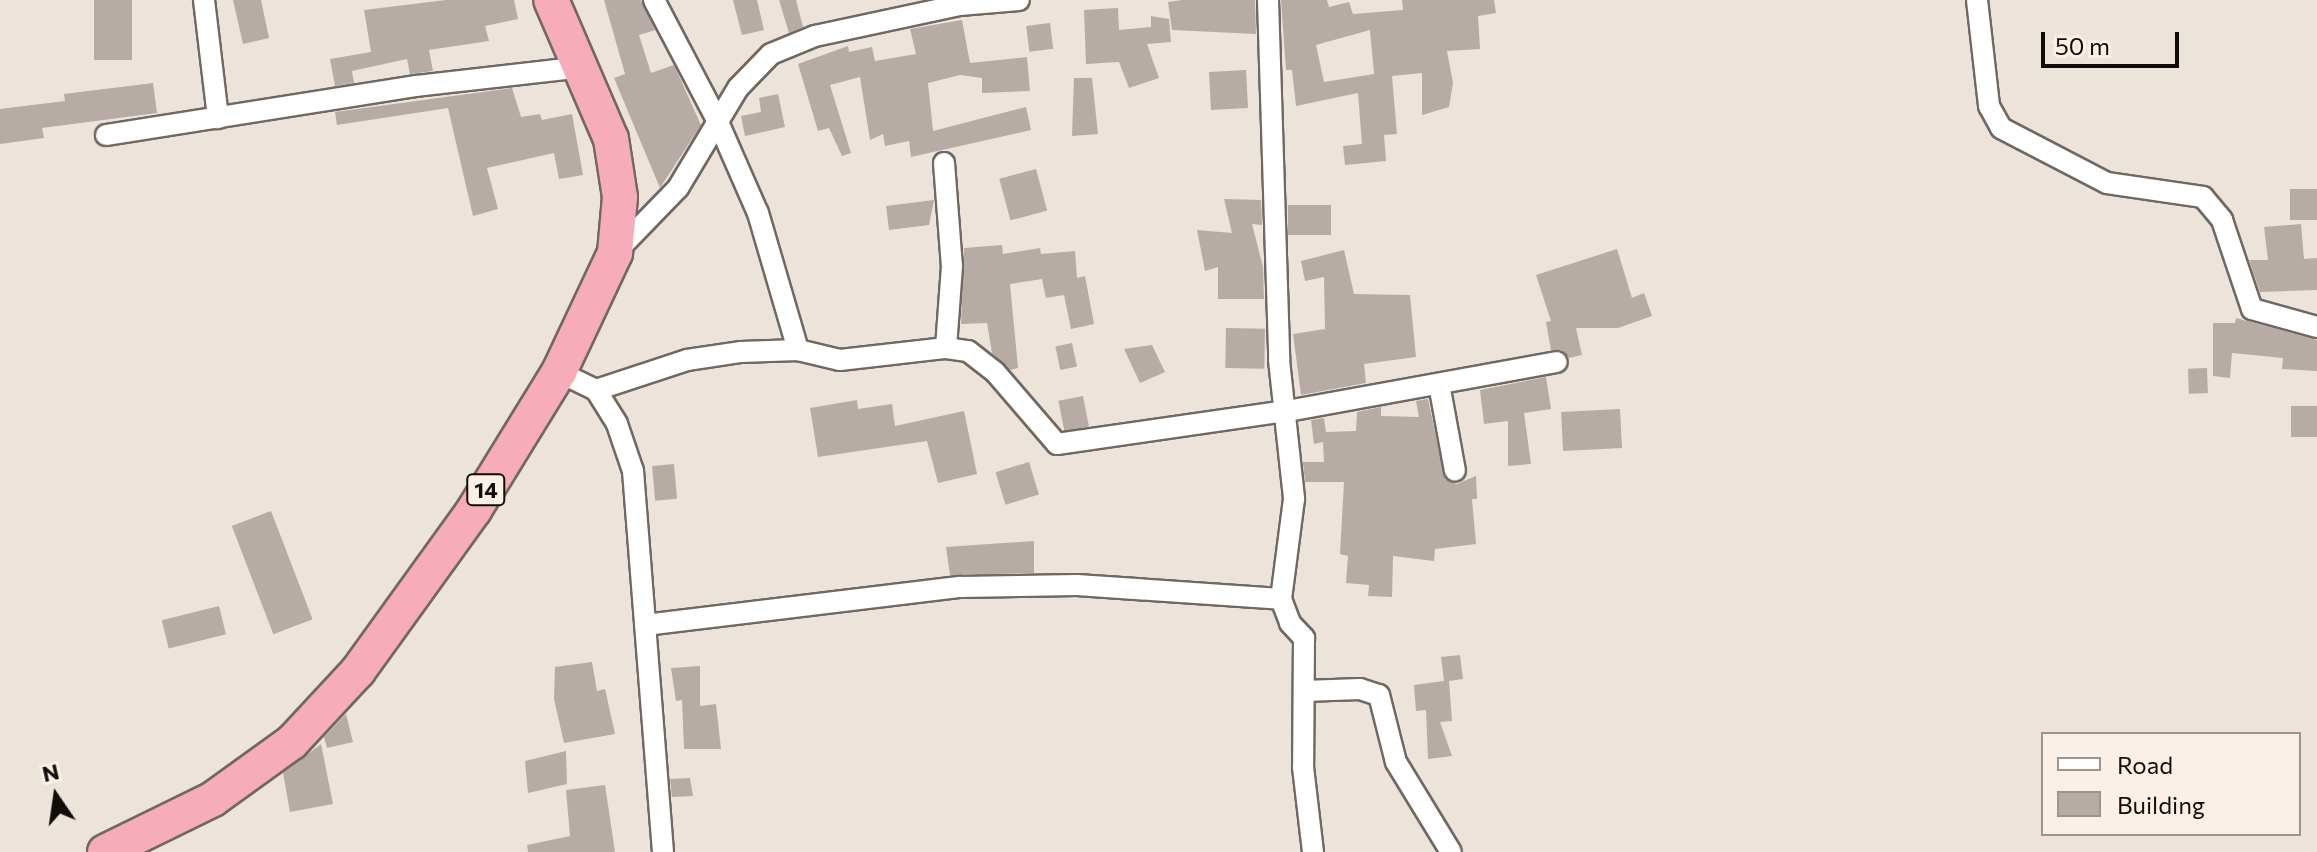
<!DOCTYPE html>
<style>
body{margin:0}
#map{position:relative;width:2317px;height:852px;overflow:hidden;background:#ece3db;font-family:Commissioner,sans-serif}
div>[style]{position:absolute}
.building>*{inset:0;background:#b6aca5;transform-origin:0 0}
.roads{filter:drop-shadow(2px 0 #706861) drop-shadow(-2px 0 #706861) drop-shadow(0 2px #706861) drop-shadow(0 -2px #706861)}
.minor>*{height:20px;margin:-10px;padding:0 10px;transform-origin:10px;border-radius:10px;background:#fff}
.trunk>*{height:34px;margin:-17px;padding:0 17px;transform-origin:17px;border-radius:17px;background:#f6acbb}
span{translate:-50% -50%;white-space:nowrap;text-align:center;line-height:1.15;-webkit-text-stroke:6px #faf0e8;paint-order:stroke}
.shield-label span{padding:2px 6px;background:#faf0e8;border:2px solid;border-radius:6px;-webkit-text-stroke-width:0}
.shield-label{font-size:22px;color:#0f0c09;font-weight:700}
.legend{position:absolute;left:2041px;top:732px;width:260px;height:104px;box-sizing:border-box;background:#faf0e8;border:2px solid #9c958f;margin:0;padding:10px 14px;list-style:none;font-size:24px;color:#0f0c09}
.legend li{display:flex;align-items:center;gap:16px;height:40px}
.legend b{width:40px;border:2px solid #9c958f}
.north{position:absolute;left:16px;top:756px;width:80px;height:80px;-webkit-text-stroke:6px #faf0e8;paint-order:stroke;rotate:347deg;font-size:22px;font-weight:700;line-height:32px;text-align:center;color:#0f0c09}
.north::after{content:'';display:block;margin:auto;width:28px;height:36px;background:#0f0c09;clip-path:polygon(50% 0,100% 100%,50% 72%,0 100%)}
.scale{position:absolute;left:2041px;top:32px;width:138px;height:36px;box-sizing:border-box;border:4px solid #0f0c09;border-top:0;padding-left:10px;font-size:24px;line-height:28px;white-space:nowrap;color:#0f0c09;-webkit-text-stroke:6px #faf0e8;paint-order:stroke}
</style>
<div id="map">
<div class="building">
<i style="left:94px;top:0;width:38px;height:60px"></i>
<i style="clip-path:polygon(233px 0,261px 0,269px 38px,243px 44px)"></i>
<i style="clip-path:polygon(446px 0,514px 0,518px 19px,485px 26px,489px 41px,429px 50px,433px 71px,410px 74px,407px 59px,352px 71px,354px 83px,335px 86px,330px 59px,371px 52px,364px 10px)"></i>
<i style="clip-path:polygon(604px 0,641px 0,655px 30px,639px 35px,651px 73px,674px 65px,701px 125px,660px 188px,614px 78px,625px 74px)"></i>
<i style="clip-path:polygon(733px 0,757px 0,764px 30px,742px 35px)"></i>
<i style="clip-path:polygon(779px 0,796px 0,803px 27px,789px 33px)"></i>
<i style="clip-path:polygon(1182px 0,1255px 0,1256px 34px,1172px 30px,1168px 2px)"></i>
<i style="clip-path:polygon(evenodd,1281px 0,1327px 0,1329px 7px,1349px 2px,1353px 14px,1403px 10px,1402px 0,1494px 0,1496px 13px,1478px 16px,1480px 49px,1447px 51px,1453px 83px,1449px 107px,1422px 115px,1422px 73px,1392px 76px,1397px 134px,1384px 135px,1386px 161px,1345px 165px,1343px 146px,1362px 144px,1358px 93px,1296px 106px,1292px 70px,1286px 70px,1281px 0,1370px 30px,1374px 74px,1324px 82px,1316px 45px,1370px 30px)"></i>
<i style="clip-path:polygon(1118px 8px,1119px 30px,1151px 27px,1151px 16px,1169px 19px,1171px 42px,1147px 44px,1159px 78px,1129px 88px,1119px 62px,1086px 64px,1084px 10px)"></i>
<i style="clip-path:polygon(962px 20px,970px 63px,1027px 57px,1030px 91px,982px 93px,982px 78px,960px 75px,928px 83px,933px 131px,1026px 107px,1031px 130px,911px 157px,909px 141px,885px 146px,883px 134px,870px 140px,860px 77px,830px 85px,851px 153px,842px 156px,829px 128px,818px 131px,798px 64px,848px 46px,849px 52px,872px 47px,875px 61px,916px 54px,910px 29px)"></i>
<i style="left:1050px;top:23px;width:26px;height:24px;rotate:83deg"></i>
<i style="left:1246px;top:70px;width:38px;height:37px;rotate:87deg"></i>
<i style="clip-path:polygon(1074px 78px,1092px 78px,1098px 134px,1072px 136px)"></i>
<i style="clip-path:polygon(153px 83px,157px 113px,42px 128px,44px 138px,0 144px,0 109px,65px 101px,64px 94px)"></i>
<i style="clip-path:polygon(512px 88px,521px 117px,540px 114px,542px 120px,572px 114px,583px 175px,559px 179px,554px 153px,487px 168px,498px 209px,473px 216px,448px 108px,337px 125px,335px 112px)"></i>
<i style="clip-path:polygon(778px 94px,785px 127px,745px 136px,741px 116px,761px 112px,759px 98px)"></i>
<i style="left:1036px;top:169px;width:43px;height:38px;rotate:75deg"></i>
<i style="left:2290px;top:189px;width:27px;height:31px"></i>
<i style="clip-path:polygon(1224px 199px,1261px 200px,1262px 225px,1252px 224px,1263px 267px,1264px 299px,1218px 299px,1218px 267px,1205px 271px,1197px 230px,1232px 233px)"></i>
<i style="clip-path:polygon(934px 200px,929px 225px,889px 230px,886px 206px)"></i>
<i style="left:1288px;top:205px;width:43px;height:30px"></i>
<i style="clip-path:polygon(2301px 224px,2304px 259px,2317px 258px,2317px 290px,2260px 292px,2249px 260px,2268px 260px,2264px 227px)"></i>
<i style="clip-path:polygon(1002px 245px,1003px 254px,1040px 248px,1041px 254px,1075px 251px,1077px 278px,1085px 276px,1094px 324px,1071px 329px,1064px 295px,1046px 298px,1042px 279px,1010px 284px,1018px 368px,1010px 370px,992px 353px,987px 323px,961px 324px,964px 248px)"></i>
<i style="clip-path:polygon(1617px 249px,1632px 298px,1644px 293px,1652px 316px,1618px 328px,1576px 328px,1582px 355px,1569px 358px,1562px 350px,1551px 350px,1546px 322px,1551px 321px,1536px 275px)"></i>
<i style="clip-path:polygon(1344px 250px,1354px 294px,1410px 295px,1416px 357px,1364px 364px,1366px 383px,1301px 395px,1293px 334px,1325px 329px,1324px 277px,1305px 281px,1301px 261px)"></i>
<i style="clip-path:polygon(2236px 318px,2317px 340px,2317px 371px,2282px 369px,2283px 358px,2232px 353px,2230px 378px,2213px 376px,2213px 323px,2235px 323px)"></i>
<i style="left:1226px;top:328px;width:39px;height:40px;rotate:1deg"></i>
<i style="left:1072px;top:343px;width:24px;height:17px;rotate:78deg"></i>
<i style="clip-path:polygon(1152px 345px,1165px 372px,1140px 383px,1124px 349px)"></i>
<i style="left:2207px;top:368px;width:25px;height:19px;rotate:88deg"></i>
<i style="clip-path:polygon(1546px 377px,1551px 409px,1524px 413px,1531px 464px,1508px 466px,1508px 421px,1484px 424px,1480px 390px)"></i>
<i style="left:1083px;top:396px;width:31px;height:25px;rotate:79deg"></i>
<i style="clip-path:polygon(1428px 399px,1445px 479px,1457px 484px,1476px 476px,1477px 499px,1472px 499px,1476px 544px,1435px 549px,1434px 561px,1393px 556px,1392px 597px,1368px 596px,1369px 585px,1346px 583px,1348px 556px,1340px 554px,1344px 482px,1305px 482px,1303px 462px,1324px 462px,1323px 442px,1314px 444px,1311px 420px,1324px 418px,1326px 432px,1356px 431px,1357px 412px,1381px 407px,1381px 416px,1419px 417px,1416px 401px)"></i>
<i style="clip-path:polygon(857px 400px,858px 409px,892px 404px,895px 426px,964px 411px,977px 474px,938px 483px,927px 441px,818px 457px,810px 408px)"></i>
<i style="left:2291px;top:406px;width:26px;height:31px"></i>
<i style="left:1620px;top:409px;width:39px;height:59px;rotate:87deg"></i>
<i style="left:1029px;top:462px;width:34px;height:35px;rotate:73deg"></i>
<i style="left:674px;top:464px;width:35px;height:22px;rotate:85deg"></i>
<i style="left:271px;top:511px;width:116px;height:42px;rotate:69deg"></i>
<i style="clip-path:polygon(1034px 541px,1034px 573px,950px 575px,946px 547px)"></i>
<i style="left:219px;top:606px;width:29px;height:59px;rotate:76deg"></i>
<i style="clip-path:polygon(1460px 655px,1463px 679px,1449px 681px,1452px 721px,1440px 722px,1452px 756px,1428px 759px,1426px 710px,1416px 711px,1414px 685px,1444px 681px,1441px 657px)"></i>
<i style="clip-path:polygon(592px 662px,597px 691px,605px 689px,615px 734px,564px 743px,554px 699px,555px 667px)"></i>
<i style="clip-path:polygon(700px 666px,700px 706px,716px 704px,721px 749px,684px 749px,682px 700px,676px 701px,671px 668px)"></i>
<i style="clip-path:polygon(346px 714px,353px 742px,327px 748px,324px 737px)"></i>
<i style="clip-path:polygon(321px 744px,333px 804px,290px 812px,283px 773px)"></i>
<i style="clip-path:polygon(566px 751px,567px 784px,528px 793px,525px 761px)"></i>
<i style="clip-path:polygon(690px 778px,693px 796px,672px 797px,670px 779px)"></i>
<i style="clip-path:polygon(605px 785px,615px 852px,528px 852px,527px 845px,570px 836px,566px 790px)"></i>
</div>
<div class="roads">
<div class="minor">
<i style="left:204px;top:0;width:119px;rotate:83.2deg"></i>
<i style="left:654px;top:0;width:138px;rotate:62.3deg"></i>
<i style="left:718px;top:122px;width:99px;rotate:66.3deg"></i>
<i style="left:758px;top:213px;width:143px;rotate:73.7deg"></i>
<i style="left:1268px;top:0;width:360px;rotate:88.2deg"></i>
<i style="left:1279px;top:360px;width:140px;rotate:83.8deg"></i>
<i style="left:1294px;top:499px;width:101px;rotate:97.4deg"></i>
<i style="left:1281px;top:599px;width:26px;rotate:69deg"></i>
<i style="left:1290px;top:623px;width:21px;rotate:47deg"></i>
<i style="left:1304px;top:638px;width:129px;rotate:90.4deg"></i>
<i style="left:1303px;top:767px;width:86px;rotate:83.3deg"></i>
<i style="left:1977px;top:0;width:107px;rotate:83.5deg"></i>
<i style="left:1989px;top:106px;width:25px;rotate:61deg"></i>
<i style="left:2001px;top:128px;width:119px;rotate:27.4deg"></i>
<i style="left:2107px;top:183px;width:97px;rotate:8.3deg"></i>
<i style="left:2203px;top:197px;width:30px;rotate:50deg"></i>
<i style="left:2222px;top:220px;width:94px;rotate:71.4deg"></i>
<i style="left:2252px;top:309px;width:67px;rotate:15.5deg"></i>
<i style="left:106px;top:135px;width:314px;rotate:-9deg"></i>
<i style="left:416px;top:86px;width:167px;rotate:-6.5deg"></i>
<i style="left:944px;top:163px;width:103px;rotate:85.6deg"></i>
<i style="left:952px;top:266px;width:82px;rotate:94.2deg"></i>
<i style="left:615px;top:253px;width:91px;rotate:-45.9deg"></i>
<i style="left:678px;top:188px;width:117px;rotate:-59deg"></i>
<i style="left:738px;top:88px;width:47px;rotate:-45.9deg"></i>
<i style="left:771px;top:54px;width:48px;rotate:-22.2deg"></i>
<i style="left:815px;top:36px;width:148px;rotate:-12.1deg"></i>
<i style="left:960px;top:5px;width:59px;rotate:-4.8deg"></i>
<i style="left:559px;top:372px;width:41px;rotate:25.9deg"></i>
<i style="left:596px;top:390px;width:40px;rotate:58deg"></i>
<i style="left:617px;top:424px;width:50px;rotate:71.2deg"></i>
<i style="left:633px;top:471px;width:382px;rotate:85.5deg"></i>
<i style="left:1439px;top:384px;width:88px;rotate:79.6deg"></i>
<i style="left:596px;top:390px;width:96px;rotate:-18.2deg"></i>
<i style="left:687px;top:360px;width:55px;rotate:-8.4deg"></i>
<i style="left:741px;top:352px;width:57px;rotate:-2deg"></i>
<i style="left:798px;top:350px;width:43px;rotate:13.4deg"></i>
<i style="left:840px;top:360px;width:107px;rotate:-6.5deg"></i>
<i style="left:946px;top:348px;width:22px;rotate:8deg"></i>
<i style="left:968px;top:351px;width:34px;rotate:38deg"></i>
<i style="left:995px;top:372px;width:95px;rotate:49.3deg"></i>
<i style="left:1057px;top:444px;width:232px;rotate:-8.2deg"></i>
<i style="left:1287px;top:411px;width:274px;rotate:-10.3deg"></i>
<i style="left:645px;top:625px;width:318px;rotate:-6.9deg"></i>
<i style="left:961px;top:587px;width:116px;rotate:-1deg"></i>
<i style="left:1077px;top:585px;width:204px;rotate:3.9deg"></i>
<i style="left:1304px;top:691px;width:56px;rotate:-2deg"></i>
<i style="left:1360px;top:689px;width:20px;rotate:18deg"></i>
<i style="left:1379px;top:695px;width:69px;rotate:75.8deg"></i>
<i style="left:1396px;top:762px;width:105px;rotate:58.6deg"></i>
</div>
<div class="trunk">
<i style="left:105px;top:852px;width:120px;rotate:-26.1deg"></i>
<i style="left:213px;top:799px;width:97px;rotate:-35.8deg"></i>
<i style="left:292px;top:742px;width:97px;rotate:-47.1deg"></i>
<i style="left:358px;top:671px;width:198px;rotate:-54.2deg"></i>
<i style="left:474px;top:510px;width:162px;rotate:-58.4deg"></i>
<i style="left:559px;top:372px;width:132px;rotate:-64.8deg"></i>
<i style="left:615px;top:253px;width:56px;rotate:-84.9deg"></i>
<i style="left:620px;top:197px;width:59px;rotate:-98.8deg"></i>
<i style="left:611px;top:139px;width:151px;rotate:-113.3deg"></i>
</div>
</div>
<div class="shield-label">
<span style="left:486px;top:490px">14</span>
</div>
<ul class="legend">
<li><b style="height:10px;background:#fff"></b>Road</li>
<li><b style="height:22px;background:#b6aca5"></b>Building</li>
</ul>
<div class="north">N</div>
<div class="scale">50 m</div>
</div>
